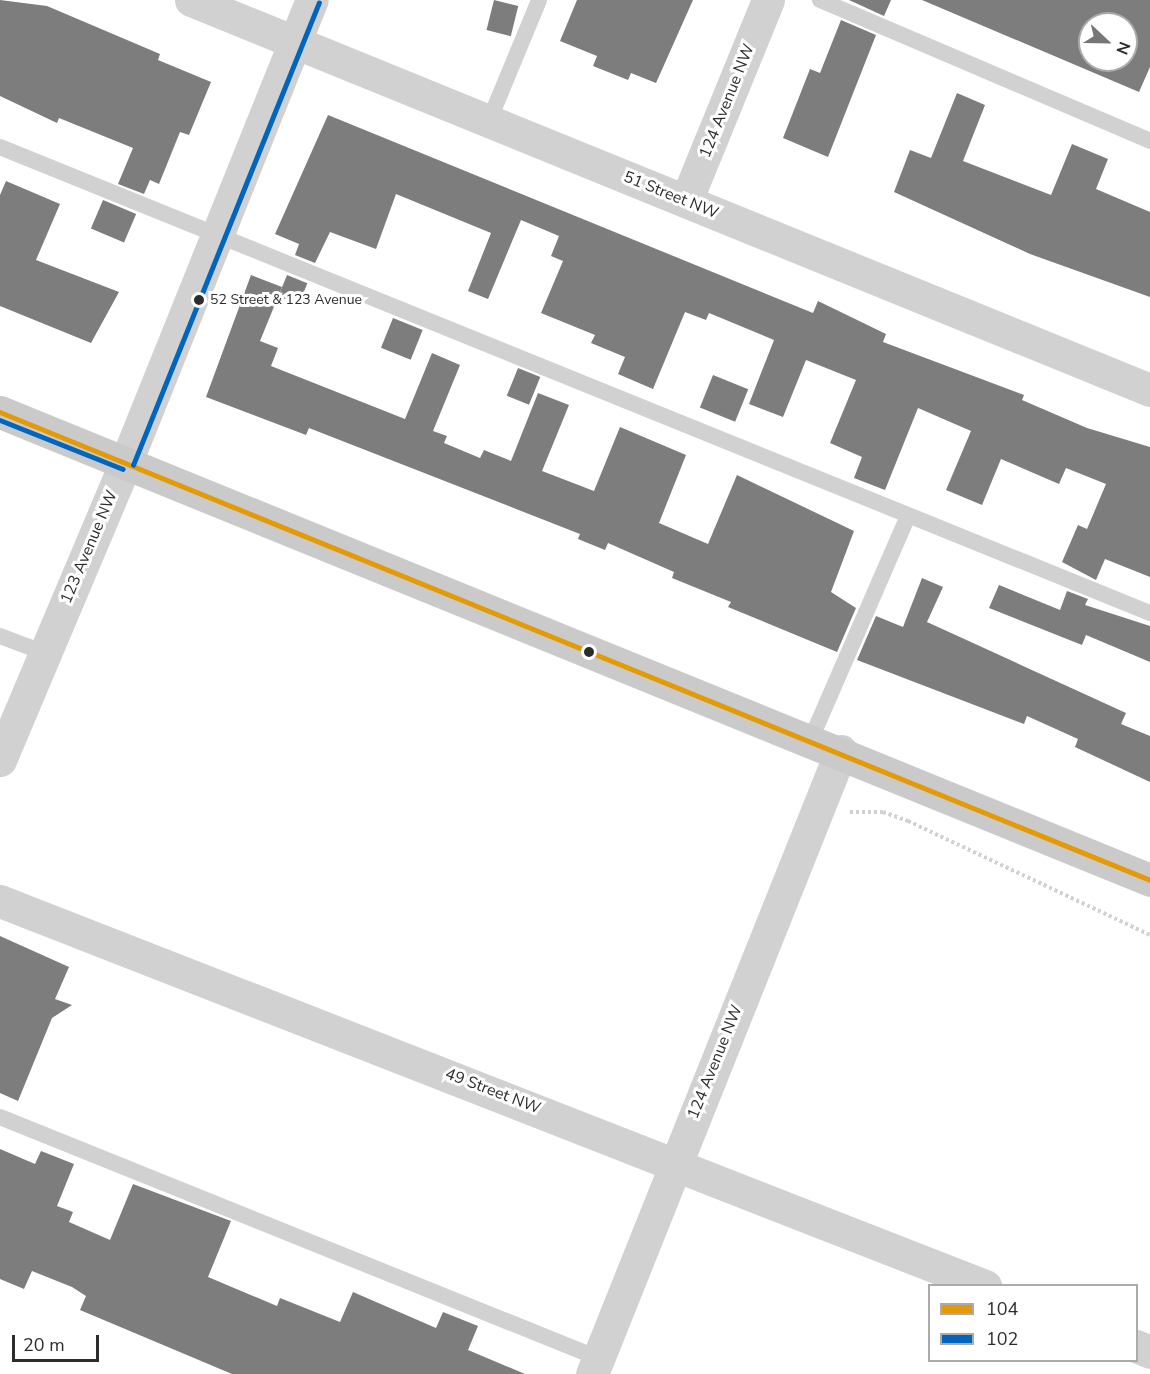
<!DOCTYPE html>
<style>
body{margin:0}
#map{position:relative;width:1150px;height:1374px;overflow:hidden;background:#fff;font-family:"Nunito Sans",sans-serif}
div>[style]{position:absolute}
.building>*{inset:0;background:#7d7d7d;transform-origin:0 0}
.path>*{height:4px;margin-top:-2px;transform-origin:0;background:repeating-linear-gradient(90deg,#d1d1d1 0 3px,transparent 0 6px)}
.service>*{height:16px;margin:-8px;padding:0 8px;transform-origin:8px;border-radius:8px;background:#d1d1d1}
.minor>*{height:33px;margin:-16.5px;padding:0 16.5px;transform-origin:16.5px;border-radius:16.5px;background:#d1d1d1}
.tertiary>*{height:33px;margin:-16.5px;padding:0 16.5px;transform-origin:16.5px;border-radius:16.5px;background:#d1d1d1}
.secondary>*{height:33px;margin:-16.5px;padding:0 16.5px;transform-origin:16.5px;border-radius:16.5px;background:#cacaca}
.bus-1>*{height:4.5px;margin:-2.25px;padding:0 2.25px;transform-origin:2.25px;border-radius:2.25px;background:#e39a04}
.bus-2>*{height:4.5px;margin:-2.25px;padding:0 2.25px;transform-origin:2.25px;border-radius:2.25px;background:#0065bd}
.dots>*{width:16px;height:16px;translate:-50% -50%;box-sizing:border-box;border:3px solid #fff;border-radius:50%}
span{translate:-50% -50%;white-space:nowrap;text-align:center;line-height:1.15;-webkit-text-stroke:6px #fff;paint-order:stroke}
.bus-label{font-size:14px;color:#2c2c2c}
.left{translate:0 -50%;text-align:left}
.street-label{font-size:16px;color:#2c2c2c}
.legend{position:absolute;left:928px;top:1284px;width:210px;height:78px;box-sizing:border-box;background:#fff;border:2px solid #ababab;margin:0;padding:8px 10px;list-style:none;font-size:18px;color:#2c2c2c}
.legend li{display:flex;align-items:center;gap:12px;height:30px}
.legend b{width:30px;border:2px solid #ababab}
.north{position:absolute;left:1078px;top:12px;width:60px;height:60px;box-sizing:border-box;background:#fff;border:2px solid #ababab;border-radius:50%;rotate:112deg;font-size:16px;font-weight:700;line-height:24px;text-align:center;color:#2c2c2c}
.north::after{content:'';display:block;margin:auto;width:21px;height:27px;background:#767676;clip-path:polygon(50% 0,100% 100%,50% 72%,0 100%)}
.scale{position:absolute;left:12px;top:1335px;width:87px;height:27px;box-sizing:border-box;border:3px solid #2c2c2c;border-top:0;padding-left:8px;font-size:18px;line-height:21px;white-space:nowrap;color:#2c2c2c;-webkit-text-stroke:4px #fff;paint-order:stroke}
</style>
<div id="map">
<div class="building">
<i style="clip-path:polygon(0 0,47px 6px,160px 54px,158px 60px,211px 82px,189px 135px,180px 132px,159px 184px,150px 180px,144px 194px,118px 184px,133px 148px,59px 118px,57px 123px,0 96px)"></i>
<i style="left:494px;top:0;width:25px;height:31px;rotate:14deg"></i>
<i style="clip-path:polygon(577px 0,693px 0,656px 83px,631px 73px,628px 80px,593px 66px,597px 56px,560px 41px)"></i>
<i style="clip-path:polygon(849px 0,891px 0,884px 16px)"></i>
<i style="clip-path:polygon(evenodd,922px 0,1150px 0,1150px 67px,1139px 92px,922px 0,1090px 24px,1126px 24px,1126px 60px,1090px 60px,1090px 24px)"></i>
<i style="clip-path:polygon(841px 20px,876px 35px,828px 157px,783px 138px,810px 69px,820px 73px)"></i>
<i style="clip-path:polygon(957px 93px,985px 105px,963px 161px,1051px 195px,1072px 144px,1108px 159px,1096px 189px,1150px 212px,1150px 297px,1030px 254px,894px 192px,910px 150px,931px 158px)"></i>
<i style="clip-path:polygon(328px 115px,813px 313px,818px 301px,886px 334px,883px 342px,1024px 395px,1022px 400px,1087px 428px,1150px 447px,1150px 577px,1105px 559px,1096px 580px,1062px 562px,1078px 525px,1087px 529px,1106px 484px,1066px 468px,1059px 484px,1001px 459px,982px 505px,946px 490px,971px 431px,918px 408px,885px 490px,854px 478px,862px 457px,830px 443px,856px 380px,806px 360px,783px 417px,749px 404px,774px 340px,709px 313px,706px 320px,685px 312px,653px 389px,618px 374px,625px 357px,591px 343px,595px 335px,541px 313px,563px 261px,551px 256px,559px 236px,521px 220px,488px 299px,468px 291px,491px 233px,396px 194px,376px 249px,330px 232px,315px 263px,295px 255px,299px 244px,275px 234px)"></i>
<i style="clip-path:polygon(6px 181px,60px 204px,36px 260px,119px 292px,91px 343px,0 306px,0 195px)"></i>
<i style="left:103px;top:200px;width:36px;height:31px;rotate:23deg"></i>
<i style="clip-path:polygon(251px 275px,282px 287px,260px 341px,278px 348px,271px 366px,405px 419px,432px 353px,460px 365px,433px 431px,447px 436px,444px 443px,480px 458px,484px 450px,511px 461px,538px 393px,569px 405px,542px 471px,594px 491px,620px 427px,686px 455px,659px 523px,708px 544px,737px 475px,854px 531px,831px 592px,856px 608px,837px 652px,728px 607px,731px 602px,672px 578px,674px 572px,608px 543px,605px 550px,578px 539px,580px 534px,309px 428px,306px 435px,206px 397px)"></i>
<i style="left:287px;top:275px;width:22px;height:23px;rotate:22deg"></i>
<i style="left:393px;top:318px;width:32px;height:32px;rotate:22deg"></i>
<i style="left:518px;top:368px;width:24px;height:30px;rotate:22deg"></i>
<i style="left:713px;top:375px;width:38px;height:35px;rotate:22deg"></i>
<i style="clip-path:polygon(922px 578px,943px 587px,927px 622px,1126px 713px,1121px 724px,1150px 736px,1150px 782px,1075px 747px,1078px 739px,1027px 716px,1024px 724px,857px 660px,876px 616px,903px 627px)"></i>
<i style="clip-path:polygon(999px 585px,1060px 610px,1067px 591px,1088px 599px,1085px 605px,1150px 626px,1150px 662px,1086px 635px,1082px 645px,989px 608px)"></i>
<i style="clip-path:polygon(0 936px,69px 967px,55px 999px,72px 1005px,52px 1018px,18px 1101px,0 1093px)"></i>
<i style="clip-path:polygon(0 1149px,35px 1164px,41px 1151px,74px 1164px,57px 1206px,73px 1212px,69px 1222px,110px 1240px,133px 1184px,231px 1221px,208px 1277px,277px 1306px,280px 1298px,340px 1322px,353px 1292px,436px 1328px,443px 1312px,478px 1326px,468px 1350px,525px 1374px,232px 1374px,80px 1310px,86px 1296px,72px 1287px,32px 1271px,24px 1289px,0 1279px)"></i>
</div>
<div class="path">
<i style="left:850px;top:812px;width:33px"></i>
<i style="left:883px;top:812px;width:27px;rotate:20deg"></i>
<i style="left:908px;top:821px;width:268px;rotate:25.2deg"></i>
</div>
<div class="service">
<i style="left:820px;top:0;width:359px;rotate:23.1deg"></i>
<i style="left:489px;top:121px;width:131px;rotate:-67.5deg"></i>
<i style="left:0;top:147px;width:1241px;rotate:22.06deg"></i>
<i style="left:0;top:636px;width:48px;rotate:20.7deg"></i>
<i style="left:811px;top:739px;width:241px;rotate:-66.5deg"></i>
<i style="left:0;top:1117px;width:645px;rotate:21.95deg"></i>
</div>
<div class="minor">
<i style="left:191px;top:0;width:1035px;rotate:22.13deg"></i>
<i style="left:686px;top:201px;width:217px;rotate:-67.8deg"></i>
<i style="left:0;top:760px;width:324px;rotate:-67.1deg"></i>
<i style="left:0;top:901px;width:1058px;rotate:21.35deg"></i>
<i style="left:1136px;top:1346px;width:15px;rotate:23deg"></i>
<i style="left:592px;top:1374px;width:671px;rotate:-68.21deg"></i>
</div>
<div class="tertiary">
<i style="left:126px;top:462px;width:498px;rotate:-68.1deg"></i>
</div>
<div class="secondary">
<i style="left:0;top:412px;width:1242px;rotate:22.14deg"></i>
</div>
<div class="bus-1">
<i style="left:0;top:412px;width:1242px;rotate:22.14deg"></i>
</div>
<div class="bus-2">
<i style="left:0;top:420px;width:132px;rotate:21.7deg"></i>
<i style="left:133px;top:465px;width:498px;rotate:-68.1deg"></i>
</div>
<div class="dots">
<i style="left:199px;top:300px;background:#2c2c2c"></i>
<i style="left:589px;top:652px;background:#2c2c2c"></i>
</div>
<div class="bus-label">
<span class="left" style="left:210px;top:300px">52 Street &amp; 123 Avenue</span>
</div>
<div class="street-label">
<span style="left:727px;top:101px;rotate:-68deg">124 Avenue NW</span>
<span style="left:671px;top:195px;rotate:22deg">51 Street NW</span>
<span style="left:89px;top:547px;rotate:-67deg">123 Avenue NW</span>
<span style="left:715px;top:1062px;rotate:-68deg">124 Avenue NW</span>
<span style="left:493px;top:1091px;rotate:21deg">49 Street NW</span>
</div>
<ul class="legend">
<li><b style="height:8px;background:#e39a04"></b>104</li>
<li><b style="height:8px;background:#0065bd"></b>102</li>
</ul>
<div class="north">N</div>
<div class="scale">20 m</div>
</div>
